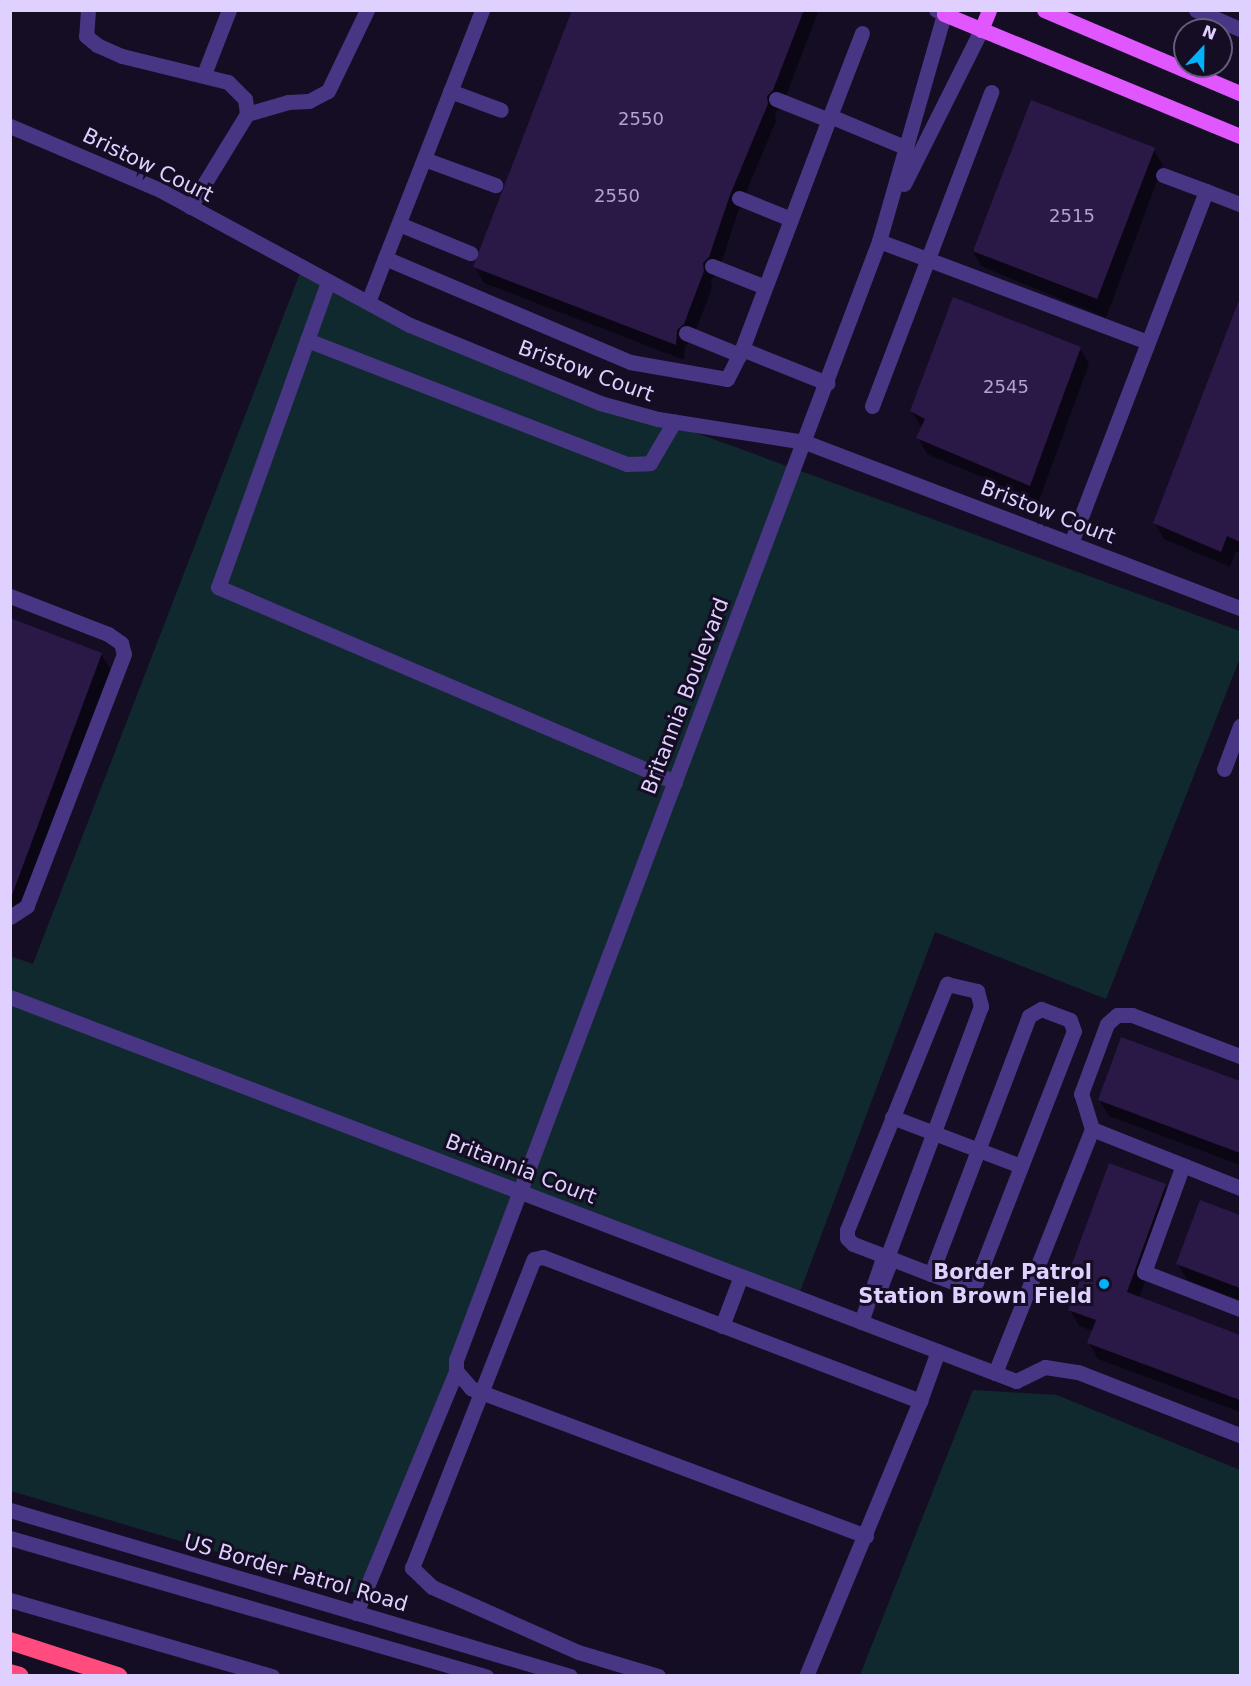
<!DOCTYPE html>
<style>
body{margin:0}
#map{position:relative;width:1251px;height:1686px;overflow:hidden;background:#150d24;font-family:"DejaVu Sans",sans-serif}
div>[style]{position:absolute}
.green>*{inset:0;background:#10292e}
.shadow>*{inset:0;background:#0007}
.building>*{inset:0;background:#2a1846;transform-origin:0 0}
.minor>*{height:15px;margin:-7.5px;padding:0 7.5px;transform-origin:7.5px;border-radius:7.5px;background:#483685}
.major>*{height:15px;margin:-7.5px;padding:0 7.5px;transform-origin:7.5px;border-radius:7.5px;background:#e157ff}
.highway>*{height:18px;margin:-9px;padding:0 9px;transform-origin:9px;border-radius:9px;background:#ff4b7e}
.dots>*{width:16px;height:16px;translate:-50% -50%;box-sizing:border-box;border:3px solid #150d24;border-radius:50%}
span{translate:-50% -50%;white-space:nowrap;text-align:center;line-height:1.15;-webkit-text-stroke:6px #150d24;paint-order:stroke}
.number-label{font-size:18px;color:#b2a2d1}
.number-label span{-webkit-text-stroke-width:0}
.street-label{font-size:21px;color:#dfd0ff}
.poi-label{font-size:21px;color:#dfd0ff;font-weight:700}
.right{translate:-100% -50%;text-align:right}
.frame{position:absolute;inset:0;border:12px solid #dfd0ff;pointer-events:none}
.north{position:absolute;left:1173px;top:18px;width:60px;height:60px;box-sizing:border-box;background:#150d24;border:2px solid #665b7c;border-radius:50%;rotate:22deg;font-size:16px;font-weight:700;line-height:24px;text-align:center;color:#dfd0ff}
.north::after{content:'';display:block;margin:auto;width:21px;height:27px;background:#00b1fb;clip-path:polygon(50% 0,100% 100%,50% 72%,0 100%)}
</style>
<div id="map">
<div class="green">
<i style="clip-path:polygon(302px 268px,410px 325px,658px 419px,1240px 631px,1240px 658px,1106px 999px,935px 932px,798px 1297px,520px 1191px,363px 1595px,11px 1491px,10px 956px,33px 964px)"></i>
<i style="clip-path:polygon(973px 1390px,1057px 1395px,1240px 1470px,1240px 1675px,860px 1675px)"></i>
</div>
<div class="shadow">
<i style="clip-path:polygon(574px 10px,819px 10px,782px 106px,775px 113px,776px 121px,738px 212px,718px 273px,711px 280px,712px 288px,692px 340px,685px 346px,684px 360px,484px 283px,475px 267px)"></i>
<i style="clip-path:polygon(1153px 149px,1163px 165px,1106px 318px,981px 266px,972px 250px)"></i>
<i style="clip-path:polygon(1240px 302px,1240px 553px,1236px 551px,1230px 567px,1164px 539px,1155px 523px)"></i>
<i style="clip-path:polygon(1080px 348px,1089px 364px,1039px 501px,927px 454px,918px 438px,922px 428px,911px 411px)"></i>
<i style="clip-path:polygon(10px 620px,101px 654px,111px 670px,20px 912px,10px 909px)"></i>
<i style="clip-path:polygon(1122px 1039px,1240px 1083px,1240px 1165px,1109px 1116px,1099px 1100px)"></i>
<i style="clip-path:polygon(1165px 1186px,1174px 1202px,1139px 1298px,1240px 1337px,1240px 1412px,1098px 1359px,1089px 1343px,1093px 1331px,1079px 1326px,1070px 1310px,1079px 1286px,1070px 1272px)"></i>
<i style="clip-path:polygon(1201px 1202px,1240px 1216px,1240px 1300px,1187px 1280px,1178px 1264px)"></i>
</div>
<div class="building">
<i style="clip-path:polygon(572px 10px,804px 10px,773px 90px,767px 96px,768px 104px,730px 195px,709px 257px,703px 263px,704px 271px,684px 324px,677px 330px,676px 345px,473px 267px)"></i>
<i style="left:1031px;top:100px;width:133px;height:162px;rotate:21deg"></i>
<i style="clip-path:polygon(953px 297px,1081px 347px,1030px 486px,916px 438px,925px 419px,910px 411px)"></i>
<i style="clip-path:polygon(1239px 300px,1240px 542px,1227px 536px,1221px 552px,1153px 523px)"></i>
<i style="clip-path:polygon(10px 618px,102px 653px,12px 895px,10px 895px)"></i>
<i style="clip-path:polygon(1121px 1037px,1240px 1081px,1240px 1153px,1098px 1100px)"></i>
<i style="clip-path:polygon(1109px 1163px,1166px 1184px,1127px 1292px,1240px 1335px,1240px 1400px,1087px 1343px,1096px 1320px,1068px 1310px,1081px 1277px,1069px 1272px)"></i>
<i style="clip-path:polygon(1200px 1200px,1240px 1215px,1240px 1288px,1176px 1264px)"></i>
</div>
<div class="minor">
<i style="left:88px;top:10px;width:26px;rotate:94deg"></i>
<i style="left:86px;top:36px;width:14px;rotate:39deg"></i>
<i style="left:97px;top:45px;width:27px;rotate:24deg"></i>
<i style="left:122px;top:56px;width:109px;rotate:13.8deg"></i>
<i style="left:228px;top:82px;width:24px;rotate:45deg"></i>
<i style="left:245px;top:99px;width:15px;rotate:82deg"></i>
<i style="left:247px;top:114px;width:109px;rotate:121.5deg"></i>
<i style="left:1196px;top:10px;width:48px;rotate:23.4deg"></i>
<i style="left:862px;top:33px;width:89px;rotate:111.1deg"></i>
<i style="left:830px;top:116px;width:83px;rotate:22.6deg"></i>
<i style="left:204px;top:74px;width:69px;rotate:-68.7deg"></i>
<i style="left:450px;top:91px;width:54px;rotate:20.4deg"></i>
<i style="left:776px;top:99px;width:57px;rotate:21.6deg"></i>
<i style="left:247px;top:114px;width:43px;rotate:-16.3deg"></i>
<i style="left:288px;top:102px;width:21px;rotate:-3deg"></i>
<i style="left:309px;top:101px;width:21px;rotate:-28deg"></i>
<i style="left:328px;top:91px;width:90px;rotate:-64.3deg"></i>
<i style="left:10px;top:126px;width:163px;rotate:23.1deg"></i>
<i style="left:160px;top:190px;width:284px;rotate:28.4deg"></i>
<i style="left:410px;top:325px;width:205px;rotate:22.3deg"></i>
<i style="left:600px;top:403px;width:60px;rotate:15.4deg"></i>
<i style="left:658px;top:419px;width:149px;rotate:8.9deg"></i>
<i style="left:805px;top:442px;width:466px;rotate:20.9deg"></i>
<i style="left:424px;top:159px;width:76px;rotate:20.1deg"></i>
<i style="left:1163px;top:175px;width:46px;rotate:20.4deg"></i>
<i style="left:904px;top:184px;width:172px;rotate:-63.4deg"></i>
<i style="left:739px;top:198px;width:56px;rotate:22deg"></i>
<i style="left:399px;top:224px;width:77px;rotate:22.2deg"></i>
<i style="left:879px;top:241px;width:287px;rotate:20.6deg"></i>
<i style="left:385px;top:258px;width:266px;rotate:-68.6deg"></i>
<i style="left:712px;top:266px;width:57px;rotate:21.6deg"></i>
<i style="left:328px;top:282px;width:324px;rotate:109.8deg"></i>
<i style="left:218px;top:587px;width:497px;rotate:23.1deg"></i>
<i style="left:368px;top:302px;width:47px;rotate:-68.9deg"></i>
<i style="left:385px;top:258px;width:266px;rotate:23deg"></i>
<i style="left:630px;top:362px;width:98px;rotate:9.9deg"></i>
<i style="left:727px;top:379px;width:34px;rotate:-63deg"></i>
<i style="left:742px;top:349px;width:249px;rotate:-69.3deg"></i>
<i style="left:686px;top:333px;width:58px;rotate:22.2deg"></i>
<i style="left:307px;top:340px;width:343px;rotate:21.2deg"></i>
<i style="left:627px;top:464px;width:23px;rotate:-2deg"></i>
<i style="left:650px;top:463px;width:48px;rotate:-59.7deg"></i>
<i style="left:742px;top:349px;width:92px;rotate:21.8deg"></i>
<i style="left:872px;top:406px;width:336px;rotate:-69.2deg"></i>
<i style="left:1071px;top:543px;width:377px;rotate:-69deg"></i>
<i style="left:1206px;top:191px;width:36px;rotate:21deg"></i>
<i style="left:10px;top:596px;width:105px;rotate:21.2deg"></i>
<i style="left:108px;top:634px;width:16px;rotate:35deg"></i>
<i style="left:121px;top:643px;width:11px;rotate:75deg"></i>
<i style="left:124px;top:654px;width:270px;rotate:111.1deg"></i>
<i style="left:27px;top:906px;width:20px;rotate:147deg"></i>
<i style="left:1224px;top:769px;width:46px;rotate:-69.6deg"></i>
<i style="left:10px;top:997px;width:1077px;rotate:20.89deg"></i>
<i style="left:1016px;top:1381px;width:32px;rotate:-26deg"></i>
<i style="left:1045px;top:1367px;width:33px;rotate:9deg"></i>
<i style="left:1078px;top:1372px;width:174px;rotate:21.3deg"></i>
<i style="left:892px;top:1117px;width:138px;rotate:20.8deg"></i>
<i style="left:1092px;top:1129px;width:37px;rotate:-107deg"></i>
<i style="left:1081px;top:1094px;width:75px;rotate:-69.6deg"></i>
<i style="left:1107px;top:1024px;width:13px;rotate:-42deg"></i>
<i style="left:1117px;top:1015px;width:15px"></i>
<i style="left:1132px;top:1015px;width:116px;rotate:20.8deg"></i>
<i style="left:1183px;top:1165px;width:114px;rotate:110deg"></i>
<i style="left:1144px;top:1272px;width:103px;rotate:21.1deg"></i>
<i style="left:887px;top:1257px;width:36px;rotate:-159deg"></i>
<i style="left:853px;top:1244px;width:8px;rotate:-135deg"></i>
<i style="left:847px;top:1238px;width:8px;rotate:-90deg"></i>
<i style="left:847px;top:1230px;width:266px;rotate:-67.9deg"></i>
<i style="left:947px;top:984px;width:31px;rotate:13deg"></i>
<i style="left:977px;top:991px;width:16px;rotate:75deg"></i>
<i style="left:981px;top:1006px;width:268px;rotate:110.5deg"></i>
<i style="left:887px;top:1257px;width:47px;rotate:21.1deg"></i>
<i style="left:931px;top:1274px;width:35px;rotate:20deg"></i>
<i style="left:964px;top:1286px;width:13px;rotate:-18deg"></i>
<i style="left:976px;top:1282px;width:269px;rotate:-68.7deg"></i>
<i style="left:1074px;top:1031px;width:12px;rotate:-110deg"></i>
<i style="left:1070px;top:1020px;width:31px;rotate:-159deg"></i>
<i style="left:1041px;top:1009px;width:14px;rotate:150deg"></i>
<i style="left:1029px;top:1016px;width:276px;rotate:110.8deg"></i>
<i style="left:861px;top:1322px;width:61px;rotate:-71deg"></i>
<i style="left:881px;top:1264px;width:9px;rotate:-49deg"></i>
<i style="left:887px;top:1257px;width:10px;rotate:84deg"></i>
<i style="left:888px;top:1267px;width:25px;rotate:111deg"></i>
<i style="left:879px;top:1290px;width:7px;rotate:153deg"></i>
<i style="left:722px;top:1326px;width:53px;rotate:-69.2deg"></i>
<i style="left:995px;top:1373px;width:263px;rotate:-68.3deg"></i>
<i style="left:1092px;top:1129px;width:159px;rotate:21.7deg"></i>
<i style="left:920px;top:1401px;width:53px;rotate:-70.2deg"></i>
<i style="left:10px;top:1510px;width:584px;rotate:16.51deg"></i>
<i style="left:866px;top:1536px;width:422px;rotate:-159.5deg"></i>
<i style="left:471px;top:1388px;width:23px;rotate:-131deg"></i>
<i style="left:456px;top:1371px;width:11px;rotate:-90deg"></i>
<i style="left:456px;top:1360px;width:1196px;rotate:-69.29deg"></i>
<i style="left:879px;top:241px;width:236px;rotate:-74deg"></i>
<i style="left:944px;top:14px;width:9px;rotate:-153deg"></i>
<i style="left:10px;top:1538px;width:496px;rotate:16.2deg"></i>
<i style="left:10px;top:1600px;width:273px;rotate:16.2deg"></i>
<i style="left:356px;top:1613px;width:262px;rotate:-67.5deg"></i>
<i style="left:658px;top:1676px;width:84px;rotate:-163.3deg"></i>
<i style="left:578px;top:1652px;width:160px;rotate:-156deg"></i>
<i style="left:432px;top:1587px;width:28px;rotate:-136deg"></i>
<i style="left:412px;top:1568px;width:332px;rotate:-68.5deg"></i>
<i style="left:534px;top:1259px;width:9px;rotate:-13deg"></i>
<i style="left:543px;top:1257px;width:404px;rotate:20.9deg"></i>
<i style="left:920px;top:1401px;width:298px;rotate:112.5deg"></i>
</div>
<div class="major">
<i style="left:945px;top:10px;width:4px;rotate:104deg"></i>
<i style="left:944px;top:14px;width:320px;rotate:22.4deg"></i>
<i style="left:1044px;top:10px;width:213px;rotate:23deg"></i>
<i style="left:981px;top:30px;width:22px;rotate:-68deg"></i>
</div>
<div class="highway">
<i style="left:10px;top:1641px;width:114px;rotate:18deg"></i>
<i style="left:10px;top:1673px;width:10px;rotate:17deg"></i>
</div>
<div class="dots">
<i style="left:1104px;top:1284px;background:#00b1fb"></i>
</div>
<div class="number-label">
<span style="left:641px;top:119px">2550</span>
<span style="left:617px;top:196px">2550</span>
<span style="left:1072px;top:216px">2515</span>
<span style="left:1006px;top:387px">2545</span>
</div>
<div class="street-label">
<span style="left:148px;top:165px;rotate:26deg">Bristow Court</span>
<span style="left:586px;top:371px;rotate:20deg">Bristow Court</span>
<span style="left:1048px;top:512px;rotate:21deg">Bristow Court</span>
<span style="left:685px;top:696px;rotate:-69deg">Britannia Boulevard</span>
<span style="left:521px;top:1169px;rotate:21deg">Britannia Court</span>
<span style="left:296px;top:1573px;rotate:16deg">US Border Patrol Road</span>
</div>
<div class="poi-label">
<span class="right" style="left:1092px;top:1284px">Border Patrol<br>Station Brown Field</span>
</div>
<div class="frame"></div>
<div class="north">N</div>
</div>
